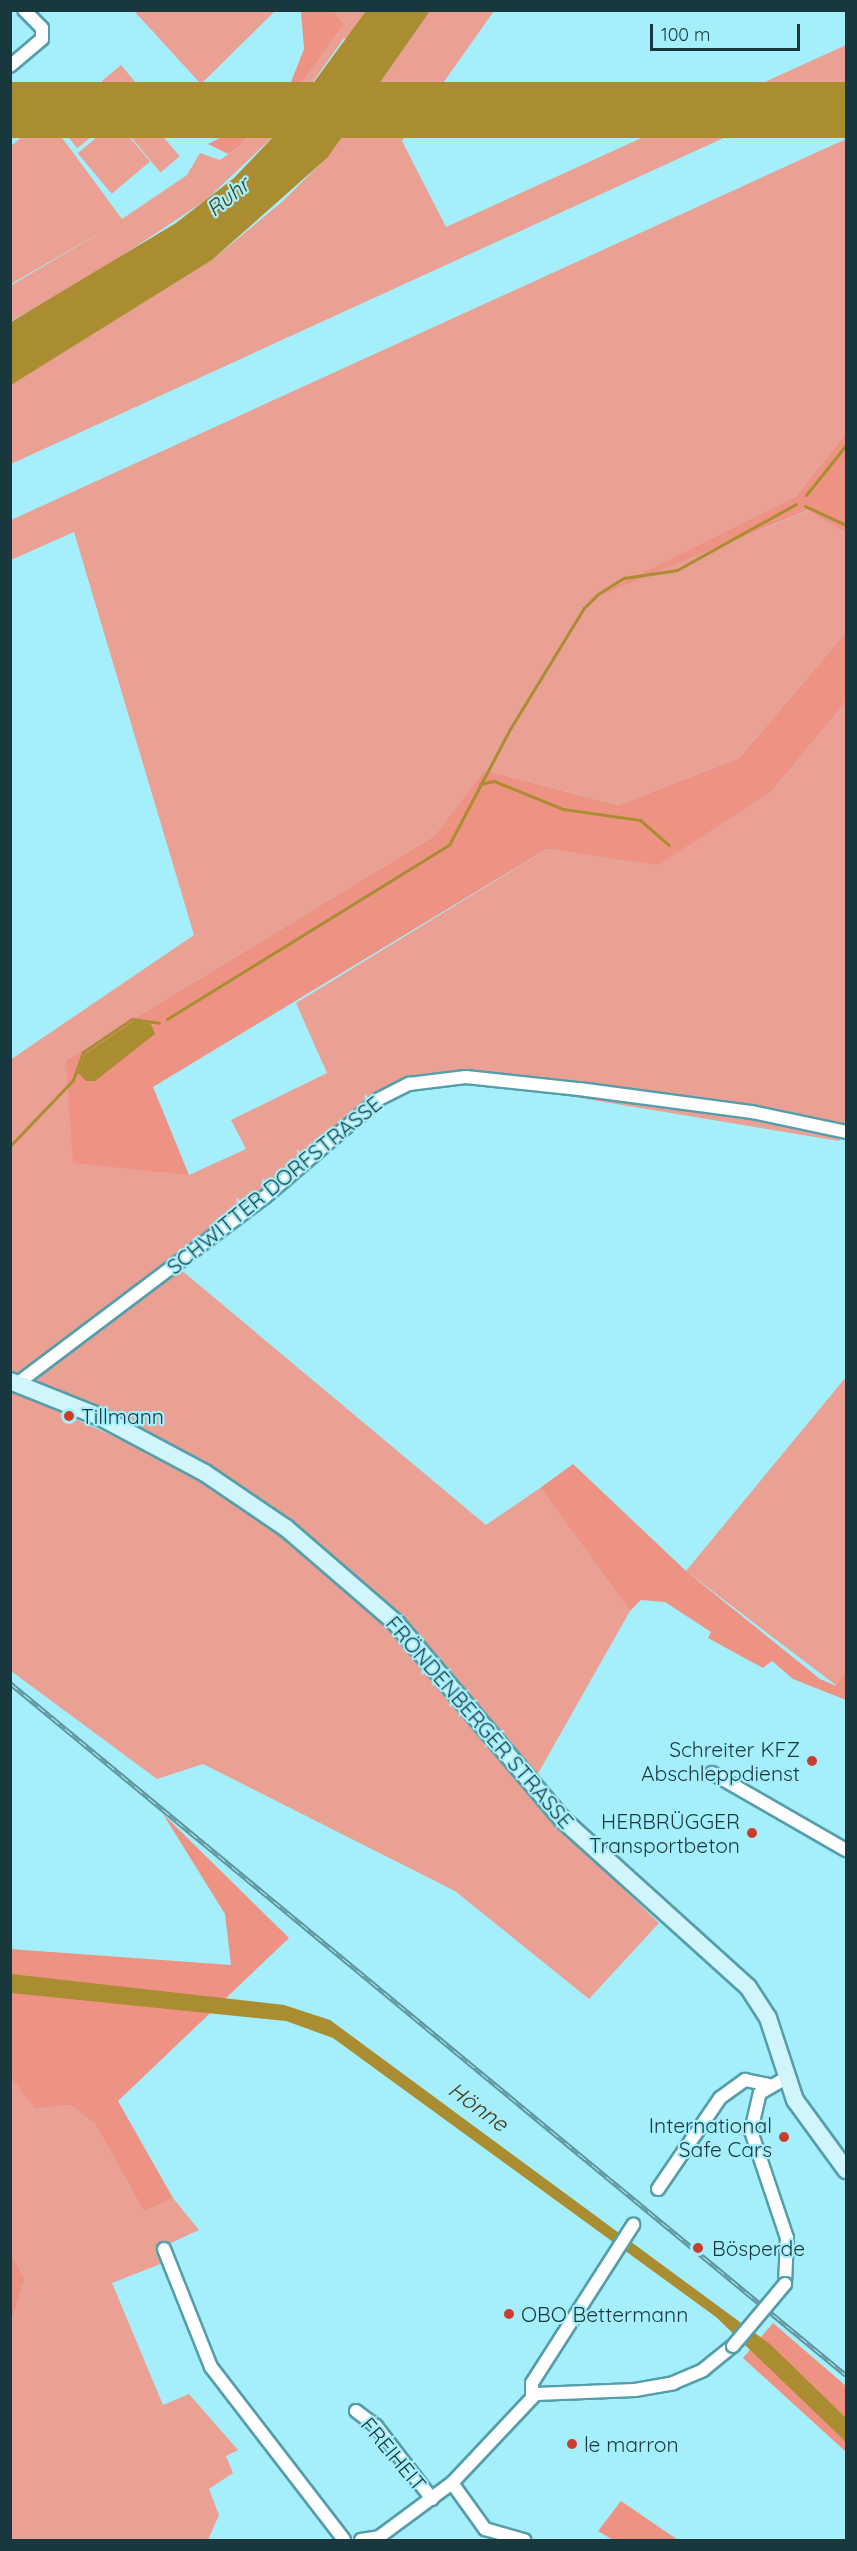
<!DOCTYPE html>
<meta charset="utf-8">
<style>
body{margin:0}
#map{position:relative;width:857px;height:2551px;overflow:hidden;background:#a5effc;font-family:Quicksand,sans-serif}
div>[style]{position:absolute}
.green>*{inset:0;background:#eba094;transform-origin:0 0}
.forest>*{inset:0;background:#ee9384}
.water>*{inset:0;background:#aa8c31;transform-origin:0 0}
.stream>*{height:3px;margin:-1.5px;padding:0 1.5px;transform-origin:1.5px;border-radius:1.5px;background:#aa8c31}
.roads{filter:drop-shadow(2px 0 #559eab) drop-shadow(-2px 0 #559eab) drop-shadow(0 2px #559eab) drop-shadow(0 -2px #559eab)}
.street>*{height:12px;margin:-6px;padding:0 6px;transform-origin:6px;border-radius:6px;background:#fff}
.secondary>*{height:16px;margin:-8px;padding:0 8px;transform-origin:8px;border-radius:8px;background:#d0f6fc}
.rail>*{height:5px;margin-top:-2.5px;transform-origin:0;background:repeating-linear-gradient(90deg,#a5effc 0 9px,#60959e 0 18px);box-sizing:border-box;border-block:2px solid #60959e}
.bridges{filter:drop-shadow(2px 0 #559eab) drop-shadow(-2px 0 #559eab) drop-shadow(0 2px #559eab) drop-shadow(0 -2px #559eab)}
.street-bridge>*{height:12px;margin:-6px;padding:0 6px;transform-origin:6px;border-radius:6px;background:#fff}
.dots>*{width:16px;height:16px;translate:-50% -50%;box-sizing:border-box;border:3px solid #a5effc;border-radius:50%}
span{translate:-50% -50%;white-space:nowrap;text-align:center;line-height:1.15;-webkit-text-stroke:4.5px #a5effc;paint-order:stroke}
.street-label{font-size:21px;color:#19383d}
.poi-label{font-size:21px;color:#19383d}
.left{translate:0 -50%;text-align:left}
.right{translate:-100% -50%;text-align:right}
.water-label{font-size:22px;color:#473a14;font-style:italic}
.frame{position:absolute;inset:0;border:12px solid #19383d;pointer-events:none}
.scale{position:absolute;left:650px;top:24px;width:150px;height:27px;box-sizing:border-box;border:3px solid #19383d;border-top:0;padding-left:8px;font-size:18px;line-height:21px;white-space:nowrap;color:#19383d;-webkit-text-stroke:4px #a5effc;paint-order:stroke}
</style>
<div id="map">
<div class="green">
<i style="clip-path:polygon(276px 10px,201px 84px,134px 11px,134px 10px)"></i>
<i style="clip-path:polygon(319px 11px,403px 11px,367px 63px,344px 38px,276px 134px,206px 200px,84px 281px,11px 321px,10px 286px,108px 228px,11px 284px,11px 146px,46px 116px,122px 219px,187px 175px,200px 153px,220px 160px,237px 148px,279px 103px,290px 99px,338px 32px)"></i>
<i style="clip-path:polygon(430px 11px,494px 11px,402px 141px,446px 227px,846px 45px,846px 82px,11px 464px,10px 385px,212px 260px,283px 201px,330px 154px)"></i>
<i style="left:121px;top:65px;width:52px;height:25px;rotate:50deg"></i>
<i style="left:102px;top:95px;width:25px;height:53px;rotate:50deg"></i>
<i style="left:145px;top:115px;width:54px;height:25px;rotate:50deg"></i>
<i style="left:116px;top:121px;width:53px;height:50px;rotate:50deg"></i>
<i style="clip-path:polygon(846px 139px,846px 433px,796px 496px,591px 599px,809px 510px,846px 533px,846px 632px,739px 758px,618px 805px,484px 770px,434px 836px,66px 1060px,189px 1175px,246px 1149px,231px 1120px,327px 1073px,296px 1003px,547px 849px,658px 864px,772px 791px,846px 702px,846px 1132px,839px 1141px,472px 1080px,413px 1082px,380px 1100px,174px 1264px,486px 1525px,540px 1488px,630px 1611px,536px 1777px,425px 1643px,292px 1524px,202px 1461px,75px 1396px,11px 1374px,10px 1060px,194px 935px,74px 532px,11px 560px,11px 520px)"></i>
<i style="clip-path:polygon(846px 1377px,846px 1671px,837px 1686px,686px 1571px)"></i>
<i style="clip-path:polygon(10px 1390px,194px 1472px,354px 1592px,432px 1669px,558px 1826px,659px 1923px,589px 1999px,455px 1891px,203px 1764px,157px 1779px,11px 1671px)"></i>
<i style="clip-path:polygon(10px 2074px,35px 2109px,70px 2105px,95px 2124px,144px 2212px,173px 2198px,199px 2230px,158px 2249px,163px 2263px,112px 2283px,163px 2405px,189px 2394px,238px 2450px,226px 2456px,233px 2473px,209px 2489px,219px 2515px,208px 2540px,11px 2540px,11px 2323px,25px 2279px,11px 2253px)"></i>
</div>
<div class="forest">
<i style="clip-path:polygon(301px 11px,333px 11px,344px 24px,290px 99px,279px 103px,237px 148px,228px 154px,208px 144px,244px 126px,291px 82px,304px 49px)"></i>
<i style="clip-path:polygon(846px 433px,846px 533px,808px 510px,580px 604px,796px 496px)"></i>
<i style="clip-path:polygon(846px 632px,846px 702px,772px 791px,658px 865px,547px 849px,153px 1087px,189px 1175px,73px 1163px,66px 1060px,434px 836px,484px 770px,618px 805px,739px 758px)"></i>
<i style="clip-path:polygon(573px 1464px,686px 1571px,820px 1679px,836px 1686px,846px 1671px,846px 1700px,793px 1679px,772px 1661px,763px 1668px,708px 1638px,711px 1632px,665px 1602px,641px 1600px,630px 1611px,540px 1488px)"></i>
<i style="clip-path:polygon(163px 1814px,289px 1938px,118px 2101px,173px 2198px,144px 2212px,95px 2124px,70px 2105px,35px 2109px,11px 2077px,10px 1949px,231px 1965px,225px 1914px)"></i>
<i style="clip-path:polygon(11px 2253px,25px 2279px,11px 2323px)"></i>
<i style="clip-path:polygon(773px 2323px,846px 2386px,846px 2452px,743px 2358px)"></i>
<i style="clip-path:polygon(621px 2501px,678px 2540px,613px 2540px,598px 2531px)"></i>
</div>
<div class="water">
<i style="clip-path:polygon(366px 11px,430px 11px,328px 157px,212px 260px,11px 385px,11px 322px,176px 223px,234px 178px,276px 134px)"></i>
<i style="left:846px;top:82px;width:56px;height:918px;rotate:90deg"></i>
<i style="clip-path:polygon(134px 1021px,151px 1024px,155px 1034px,95px 1081px,86px 1081px,78px 1073px,85px 1054px)"></i>
<i style="clip-path:polygon(11px 1974px,284px 2005px,330px 2020px,771px 2345px,846px 2418px,846px 2442px,716px 2317px,333px 2038px,286px 2021px,11px 1993px)"></i>
</div>
<div class="stream">
<i style="left:806px;top:495px;width:64px;rotate:-51.3deg"></i>
<i style="left:805px;top:506px;width:45px;rotate:24.9deg"></i>
<i style="left:480px;top:784px;width:14px;rotate:-12deg"></i>
<i style="left:494px;top:781px;width:74px;rotate:22.1deg"></i>
<i style="left:563px;top:809px;width:78px;rotate:8.1deg"></i>
<i style="left:640px;top:820px;width:38px;rotate:41deg"></i>
<i style="left:167px;top:1019px;width:331px;rotate:-31.7deg"></i>
<i style="left:449px;top:845px;width:131px;rotate:-62.3deg"></i>
<i style="left:510px;top:729px;width:142px;rotate:-58.6deg"></i>
<i style="left:584px;top:608px;width:20px;rotate:-45deg"></i>
<i style="left:598px;top:594px;width:31px;rotate:-32deg"></i>
<i style="left:624px;top:578px;width:54px;rotate:-8.6deg"></i>
<i style="left:677px;top:570px;width:136px;rotate:-29deg"></i>
<i style="left:10px;top:1146px;width:91px;rotate:-46.3deg"></i>
<i style="left:73px;top:1080px;width:30px;rotate:-70deg"></i>
<i style="left:83px;top:1052px;width:59px;rotate:-34deg"></i>
<i style="left:132px;top:1019px;width:27px;rotate:8deg"></i>
</div>
<div class="roads">
<div class="street">
<i style="left:10px;top:66px;width:42px;rotate:-40.2deg"></i>
<i style="left:42px;top:39px;width:11px;rotate:-90deg"></i>
<i style="left:42px;top:28px;width:25px;rotate:-135deg"></i>
<i style="left:18px;top:1383px;width:309px;rotate:-37deg"></i>
<i style="left:265px;top:1197px;width:150px;rotate:-40.7deg"></i>
<i style="left:379px;top:1099px;width:34px;rotate:-27deg"></i>
<i style="left:409px;top:1084px;width:57px;rotate:-7deg"></i>
<i style="left:466px;top:1077px;width:114px;rotate:6.1deg"></i>
<i style="left:579px;top:1089px;width:175px;rotate:7.6deg"></i>
<i style="left:752px;top:1112px;width:96px;rotate:12deg"></i>
<i style="left:712px;top:1773px;width:155px;rotate:29.9deg"></i>
<i style="left:658px;top:2189px;width:110px;rotate:-55.7deg"></i>
<i style="left:720px;top:2098px;width:31px;rotate:-36deg"></i>
<i style="left:745px;top:2080px;width:24px;rotate:12deg"></i>
<i style="left:164px;top:2249px;width:127px;rotate:68.3deg"></i>
<i style="left:211px;top:2367px;width:218px;rotate:52.4deg"></i>
<i style="left:785px;top:2284px;width:46px;rotate:-87.5deg"></i>
<i style="left:787px;top:2238px;width:113px;rotate:-108.6deg"></i>
<i style="left:751px;top:2131px;width:39px;rotate:-77deg"></i>
<i style="left:760px;top:2093px;width:30px;rotate:-30deg"></i>
<i style="left:532px;top:2397px;width:14px;rotate:-90deg"></i>
<i style="left:532px;top:2383px;width:188px;rotate:-57.4deg"></i>
<i style="left:356px;top:2411px;width:25px;rotate:37deg"></i>
<i style="left:376px;top:2426px;width:92px;rotate:52.5deg"></i>
<i style="left:452px;top:2483px;width:57px;rotate:54.3deg"></i>
<i style="left:485px;top:2529px;width:41px;rotate:15.8deg"></i>
<i style="left:361px;top:2540px;width:18px;rotate:-9deg"></i>
<i style="left:379px;top:2537px;width:91px;rotate:-36.5deg"></i>
<i style="left:452px;top:2483px;width:122px;rotate:-46.7deg"></i>
<i style="left:536px;top:2394px;width:99px;rotate:-2.3deg"></i>
<i style="left:635px;top:2390px;width:39px;rotate:-10deg"></i>
<i style="left:673px;top:2383px;width:33px;rotate:-23deg"></i>
<i style="left:703px;top:2370px;width:38px;rotate:-39deg"></i>
</div>
<div class="secondary">
<i style="left:10px;top:1381px;width:97px;rotate:21.8deg"></i>
<i style="left:100px;top:1417px;width:119px;rotate:28.1deg"></i>
<i style="left:205px;top:1473px;width:98px;rotate:34.2deg"></i>
<i style="left:286px;top:1528px;width:145px;rotate:40.8deg"></i>
<i style="left:396px;top:1623px;width:258px;rotate:49.7deg"></i>
<i style="left:563px;top:1820px;width:249px;rotate:42.1deg"></i>
<i style="left:748px;top:1987px;width:37px;rotate:57deg"></i>
<i style="left:768px;top:2018px;width:86px;rotate:71.8deg"></i>
<i style="left:795px;top:2100px;width:87px;rotate:53.9deg"></i>
</div>
</div>
<div class="rail">
<i style="left:10px;top:1683px;width:1085px;rotate:39.62deg"></i>
</div>
<div class="bridges">
<div class="street-bridge">
<i style="left:733px;top:2346px;width:81px;rotate:-50deg"></i>
</div>
</div>
<div class="dots">
<i style="left:69px;top:1416px;background:#ca3d2e"></i>
<i style="left:812px;top:1761px;background:#ca3d2e"></i>
<i style="left:752px;top:1833px;background:#ca3d2e"></i>
<i style="left:784px;top:2137px;background:#ca3d2e"></i>
<i style="left:698px;top:2248px;background:#ca3d2e"></i>
<i style="left:509px;top:2314px;background:#ca3d2e"></i>
<i style="left:572px;top:2444px;background:#ca3d2e"></i>
</div>
<div class="street-label">
<span style="left:274px;top:1185px;rotate:-39deg">SCHWITTER DORFSTRASSE</span>
<span style="left:480px;top:1722px;rotate:49deg">FRÖNDENBERGER STRASSE</span>
<span style="left:394px;top:2454px;rotate:50deg">FREIHEIT</span>
</div>
<div class="poi-label">
<span class="left" style="left:81px;top:1416px">Tillmann</span>
<span class="right" style="left:800px;top:1761px">Schreiter KFZ<br>Abschleppdienst</span>
<span class="right" style="left:740px;top:1833px">HERBRÜGGER<br>Transportbeton</span>
<span class="right" style="left:772px;top:2137px">International<br>Safe Cars</span>
<span class="left" style="left:712px;top:2248px">Bösperde</span>
<span class="left" style="left:521px;top:2314px">OBO Bettermann</span>
<span class="left" style="left:584px;top:2444px">le marron</span>
</div>
<div class="water-label">
<span style="left:228px;top:197px;rotate:-39deg">Ruhr</span>
<span style="left:478px;top:2107px;rotate:36deg">Hönne</span>
</div>
<div class="frame"></div>
<div class="scale">100 m</div>
</div>
